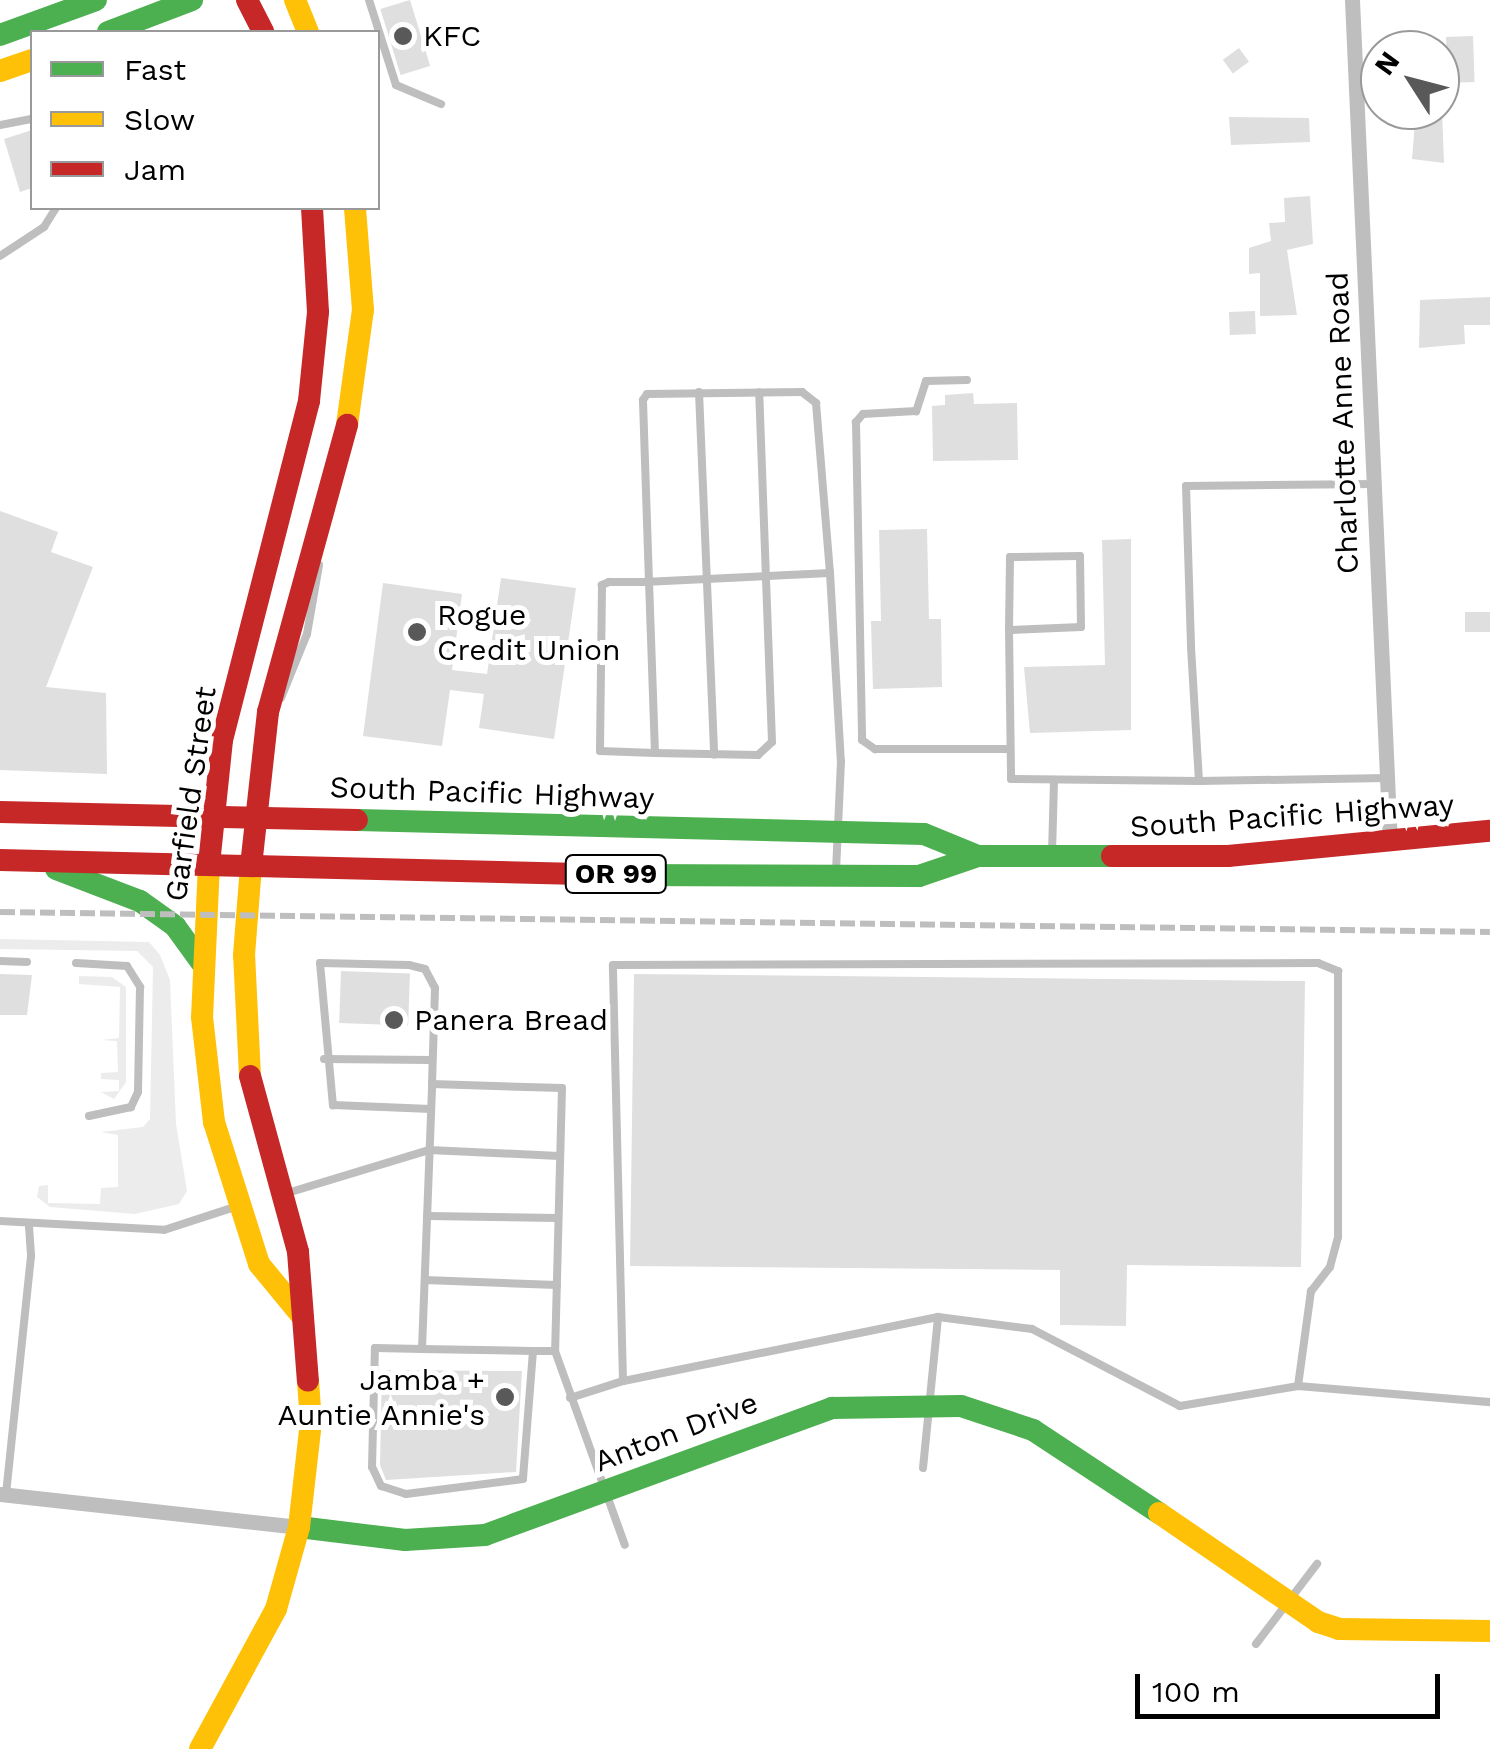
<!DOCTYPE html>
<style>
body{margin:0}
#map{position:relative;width:1490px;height:1749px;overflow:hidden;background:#fff;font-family:"Work Sans",sans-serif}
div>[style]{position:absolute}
.green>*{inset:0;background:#ececec}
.building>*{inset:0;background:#dfdfdf;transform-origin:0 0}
.lane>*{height:8px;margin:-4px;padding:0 4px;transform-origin:4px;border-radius:4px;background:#bebebe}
.street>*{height:15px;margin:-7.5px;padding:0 7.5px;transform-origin:7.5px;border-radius:7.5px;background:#bebebe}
.fast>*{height:22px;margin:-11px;padding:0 11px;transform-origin:11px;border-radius:11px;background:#4caf50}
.slow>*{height:22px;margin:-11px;padding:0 11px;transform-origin:11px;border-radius:11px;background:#ffc107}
.jam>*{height:22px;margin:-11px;padding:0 11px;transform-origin:11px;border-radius:11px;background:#c62828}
.rail>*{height:6px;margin-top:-3px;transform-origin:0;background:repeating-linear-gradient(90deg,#bebebe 0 15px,transparent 0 20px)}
.dots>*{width:28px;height:28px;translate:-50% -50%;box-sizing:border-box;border:5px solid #fff;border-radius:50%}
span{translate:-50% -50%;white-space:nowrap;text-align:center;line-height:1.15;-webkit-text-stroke:10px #fff;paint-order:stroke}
.shield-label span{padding:2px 8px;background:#fff;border:2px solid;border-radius:8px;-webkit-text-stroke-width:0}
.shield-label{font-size:28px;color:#000;font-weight:700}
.poi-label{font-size:30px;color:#000}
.left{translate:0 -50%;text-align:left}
.right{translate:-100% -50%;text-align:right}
.street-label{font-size:30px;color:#000}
.legend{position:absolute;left:30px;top:30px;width:350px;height:180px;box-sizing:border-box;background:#fff;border:2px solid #999;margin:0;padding:12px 18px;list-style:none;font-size:30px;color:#000}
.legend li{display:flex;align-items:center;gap:20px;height:50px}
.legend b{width:50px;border:2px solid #999}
.north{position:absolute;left:1360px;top:30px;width:100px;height:100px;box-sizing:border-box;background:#fff;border:2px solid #999;border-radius:50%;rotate:306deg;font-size:28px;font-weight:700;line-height:40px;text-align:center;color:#000}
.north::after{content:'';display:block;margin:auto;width:35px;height:45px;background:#595959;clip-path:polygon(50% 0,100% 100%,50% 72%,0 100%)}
.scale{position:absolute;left:1135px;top:1674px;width:305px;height:45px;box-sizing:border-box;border:5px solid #000;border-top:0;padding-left:12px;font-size:30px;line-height:35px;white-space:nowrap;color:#000;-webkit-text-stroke:8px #fff;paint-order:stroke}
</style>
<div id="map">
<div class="green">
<i style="clip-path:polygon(0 939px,149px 942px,160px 955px,170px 980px,176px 1124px,187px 1191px,179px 1204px,135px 1214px,50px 1207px,37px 1197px,39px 1186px,48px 1185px,48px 1203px,100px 1204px,101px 1188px,118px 1187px,118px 1135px,101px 1132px,143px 1127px,150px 1119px,153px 967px,137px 951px,0 949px)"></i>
<i style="clip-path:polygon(79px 976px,112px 977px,126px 987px,126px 1082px,114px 1099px,101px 1092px,119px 1091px,119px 1080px,101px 1079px,101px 1073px,118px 1072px,117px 1041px,102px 1040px,119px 1038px,120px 987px,79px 984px)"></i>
</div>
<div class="building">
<i style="left:410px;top:0;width:69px;height:31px;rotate:73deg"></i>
<i style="left:1473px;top:36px;width:46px;height:27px;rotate:88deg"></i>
<i style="left:1239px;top:48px;width:17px;height:20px;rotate:54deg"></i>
<i style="clip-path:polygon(1416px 110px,1442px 110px,1444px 163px,1412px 159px)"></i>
<i style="clip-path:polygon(1229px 117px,1309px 118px,1310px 142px,1231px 145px)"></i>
<i style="clip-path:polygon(32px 130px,32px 188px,20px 192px,4px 139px)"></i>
<i style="clip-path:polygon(1310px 196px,1313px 244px,1287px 250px,1297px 315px,1260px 316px,1260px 273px,1249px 274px,1249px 248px,1271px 241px,1269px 223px,1285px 222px,1284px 198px)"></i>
<i style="clip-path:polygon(1490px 297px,1490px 325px,1464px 325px,1465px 344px,1419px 348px,1420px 300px)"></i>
<i style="left:1255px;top:311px;width:23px;height:26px;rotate:88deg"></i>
<i style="clip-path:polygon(973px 393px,974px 404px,1017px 403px,1018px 460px,933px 461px,932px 406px,945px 405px,945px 395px)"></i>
<i style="clip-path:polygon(0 511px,58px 532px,51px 552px,93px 567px,46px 687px,106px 693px,107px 774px,0 770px)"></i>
<i style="clip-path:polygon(927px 529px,929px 619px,941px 619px,942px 687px,873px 689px,871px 621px,881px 621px,879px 530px)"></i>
<i style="clip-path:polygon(1131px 539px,1131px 730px,1030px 733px,1024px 667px,1105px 665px,1102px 540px)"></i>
<i style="clip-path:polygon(501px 578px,576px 588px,554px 739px,479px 728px,484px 694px,450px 690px,442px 746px,363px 736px,383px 583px,462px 594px,452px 670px,487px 674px)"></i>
<i style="left:1490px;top:612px;width:20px;height:25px;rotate:90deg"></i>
<i style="left:341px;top:971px;width:69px;height:52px;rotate:2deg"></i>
<i style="clip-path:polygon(0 974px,32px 975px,27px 1015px,0 1015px)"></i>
<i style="clip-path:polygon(634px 974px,1305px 981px,1301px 1267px,1127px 1265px,1126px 1326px,1060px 1325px,1060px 1270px,630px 1266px)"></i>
<i style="clip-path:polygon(382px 1370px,522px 1371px,516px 1472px,386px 1480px,380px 1465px)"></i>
</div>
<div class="lane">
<i style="left:369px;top:0;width:89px;rotate:72.4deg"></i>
<i style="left:396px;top:85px;width:49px;rotate:22.9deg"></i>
<i style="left:0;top:125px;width:33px;rotate:-11deg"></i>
<i style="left:0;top:256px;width:53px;rotate:-33.4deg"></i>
<i style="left:44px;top:227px;width:22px;rotate:-58deg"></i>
<i style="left:967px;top:380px;width:41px;rotate:178.6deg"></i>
<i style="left:926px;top:381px;width:32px;rotate:108deg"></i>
<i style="left:916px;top:411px;width:53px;rotate:176.8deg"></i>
<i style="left:863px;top:414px;width:11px;rotate:131deg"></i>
<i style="left:856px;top:422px;width:318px;rotate:88.9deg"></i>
<i style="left:862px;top:740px;width:16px;rotate:35deg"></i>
<i style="left:875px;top:749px;width:132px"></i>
<i style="left:699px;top:392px;width:363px;rotate:87.6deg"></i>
<i style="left:1374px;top:484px;width:188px;rotate:179.4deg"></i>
<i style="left:1186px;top:486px;width:161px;rotate:88.2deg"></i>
<i style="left:1191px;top:647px;width:134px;rotate:86.6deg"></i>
<i style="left:1199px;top:781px;width:188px;rotate:-0.9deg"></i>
<i style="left:830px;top:573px;width:181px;rotate:177.2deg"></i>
<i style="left:649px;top:582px;width:40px;rotate:180deg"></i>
<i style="left:609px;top:582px;width:8px;rotate:157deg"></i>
<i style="left:602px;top:585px;width:166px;rotate:90.7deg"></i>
<i style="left:600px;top:751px;width:55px;rotate:2.1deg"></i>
<i style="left:655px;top:753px;width:171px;rotate:-92deg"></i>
<i style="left:649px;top:582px;width:182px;rotate:-91.9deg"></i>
<i style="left:643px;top:400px;width:7px;rotate:-56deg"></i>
<i style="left:647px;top:394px;width:155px;rotate:-0.7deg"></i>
<i style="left:802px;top:392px;width:18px;rotate:38deg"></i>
<i style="left:816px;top:403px;width:171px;rotate:85.3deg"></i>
<i style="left:830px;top:573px;width:188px;rotate:86.7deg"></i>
<i style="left:841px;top:761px;width:110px;rotate:92.6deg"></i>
<i style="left:1009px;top:630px;width:73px;rotate:-89.2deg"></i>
<i style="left:1010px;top:557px;width:70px;rotate:-0.8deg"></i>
<i style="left:1080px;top:556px;width:71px;rotate:89.2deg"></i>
<i style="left:1081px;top:627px;width:72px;rotate:177.6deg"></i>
<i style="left:1009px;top:630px;width:149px;rotate:89.2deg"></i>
<i style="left:1011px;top:779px;width:188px;rotate:0.6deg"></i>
<i style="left:281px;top:698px;width:69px;rotate:-67.9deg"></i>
<i style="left:307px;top:634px;width:70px;rotate:-80.1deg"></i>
<i style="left:655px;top:753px;width:103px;rotate:1.1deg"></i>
<i style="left:758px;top:755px;width:19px;rotate:-43deg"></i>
<i style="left:772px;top:742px;width:350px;rotate:-92.1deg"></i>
<i style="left:1052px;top:853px;width:70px;rotate:-88.4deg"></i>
<i style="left:0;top:961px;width:27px;rotate:2deg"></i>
<i style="left:76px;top:963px;width:51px;rotate:3.4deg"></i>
<i style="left:127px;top:966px;width:25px;rotate:58deg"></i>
<i style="left:140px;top:987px;width:105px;rotate:91.1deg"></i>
<i style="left:138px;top:1092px;width:17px;rotate:115deg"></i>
<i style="left:131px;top:1107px;width:43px;rotate:167.9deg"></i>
<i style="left:324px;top:1059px;width:108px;rotate:0.5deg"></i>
<i style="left:432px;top:1084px;width:130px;rotate:1.8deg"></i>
<i style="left:562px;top:1088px;width:263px;rotate:91.5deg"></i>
<i style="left:555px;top:1351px;width:206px;rotate:70.2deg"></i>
<i style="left:284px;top:1194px;width:152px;rotate:-16.9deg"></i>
<i style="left:429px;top:1150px;width:130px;rotate:2.6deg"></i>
<i style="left:427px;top:1216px;width:131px;rotate:0.9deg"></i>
<i style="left:0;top:1221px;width:164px;rotate:3.1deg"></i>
<i style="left:164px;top:1230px;width:78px;rotate:-18deg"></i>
<i style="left:425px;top:1280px;width:132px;rotate:2.2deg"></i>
<i style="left:938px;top:1317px;width:95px;rotate:7.3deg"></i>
<i style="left:1032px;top:1329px;width:167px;rotate:27.5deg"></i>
<i style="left:1180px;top:1406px;width:120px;rotate:-9.6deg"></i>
<i style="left:1298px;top:1386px;width:193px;rotate:4.8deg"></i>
<i style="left:422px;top:1349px;width:265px;rotate:-87.8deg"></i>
<i style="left:432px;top:1084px;width:96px;rotate:-88.2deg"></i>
<i style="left:435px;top:988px;width:21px;rotate:-118deg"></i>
<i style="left:425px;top:969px;width:16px;rotate:-166deg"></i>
<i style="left:409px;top:965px;width:89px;rotate:-178.7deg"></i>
<i style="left:320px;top:963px;width:143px;rotate:84.8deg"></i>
<i style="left:333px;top:1105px;width:98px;rotate:2.3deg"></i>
<i style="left:533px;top:1351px;width:128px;rotate:94.5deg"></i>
<i style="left:523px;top:1479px;width:118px;rotate:172.7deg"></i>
<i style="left:406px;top:1494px;width:26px;rotate:-162deg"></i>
<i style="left:381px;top:1486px;width:21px;rotate:-115deg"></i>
<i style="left:372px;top:1467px;width:119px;rotate:-88.6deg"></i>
<i style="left:375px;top:1348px;width:47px;rotate:1.2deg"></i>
<i style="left:422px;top:1349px;width:111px;rotate:1deg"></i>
<i style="left:533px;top:1351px;width:22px"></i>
<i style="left:570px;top:1398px;width:56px;rotate:-17.8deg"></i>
<i style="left:923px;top:1468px;width:152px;rotate:-84.3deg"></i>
<i style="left:938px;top:1317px;width:321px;rotate:168.5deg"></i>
<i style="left:623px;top:1381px;width:416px;rotate:-91.4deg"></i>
<i style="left:613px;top:965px;width:705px;rotate:-0.16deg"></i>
<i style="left:1318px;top:963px;width:22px;rotate:22deg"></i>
<i style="left:1338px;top:971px;width:266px;rotate:90deg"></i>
<i style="left:1338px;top:1237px;width:31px;rotate:105deg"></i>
<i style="left:1330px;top:1267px;width:31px;rotate:128deg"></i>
<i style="left:1311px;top:1291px;width:96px;rotate:97.8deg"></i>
<i style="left:6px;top:1494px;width:240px;rotate:-84deg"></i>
<i style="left:31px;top:1255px;width:31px;rotate:-94deg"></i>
<i style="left:1256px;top:1644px;width:101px;rotate:-52.7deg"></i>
</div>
<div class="street">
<i style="left:1352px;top:0;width:844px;rotate:87.42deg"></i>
<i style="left:0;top:1494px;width:301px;rotate:6.3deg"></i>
</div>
<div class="fast">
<i style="left:108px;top:32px;width:90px;rotate:-20.9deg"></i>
<i style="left:0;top:35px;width:102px;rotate:-20deg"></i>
<i style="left:357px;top:820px;width:567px;rotate:1.41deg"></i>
<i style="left:924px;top:834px;width:58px;rotate:22.2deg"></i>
<i style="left:56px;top:869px;width:90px;rotate:20.9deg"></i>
<i style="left:140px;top:901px;width:43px;rotate:35.5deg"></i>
<i style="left:175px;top:926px;width:44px;rotate:54.2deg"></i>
<i style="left:622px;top:875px;width:297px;rotate:0.2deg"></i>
<i style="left:919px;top:876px;width:62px;rotate:-18.7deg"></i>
<i style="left:978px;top:856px;width:134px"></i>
<i style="left:299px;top:1527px;width:107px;rotate:7deg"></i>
<i style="left:405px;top:1540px;width:80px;rotate:-3.6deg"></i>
<i style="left:485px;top:1535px;width:370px;rotate:-20.1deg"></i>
<i style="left:832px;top:1408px;width:129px;rotate:-0.9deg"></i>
<i style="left:961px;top:1406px;width:76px;rotate:18.4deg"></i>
<i style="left:1033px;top:1430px;width:151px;rotate:33.4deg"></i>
</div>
<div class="slow">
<i style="left:295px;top:0;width:35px;rotate:68deg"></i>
<i style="left:0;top:71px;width:34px;rotate:-19deg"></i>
<i style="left:347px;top:425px;width:116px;rotate:-82.1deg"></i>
<i style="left:363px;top:310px;width:102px;rotate:-94.5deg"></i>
<i style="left:209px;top:864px;width:153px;rotate:92.6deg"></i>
<i style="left:202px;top:1017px;width:106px;rotate:83.5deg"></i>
<i style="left:214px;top:1122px;width:149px;rotate:72.4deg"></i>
<i style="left:259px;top:1264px;width:66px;rotate:50.5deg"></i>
<i style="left:250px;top:1076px;width:121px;rotate:-92.8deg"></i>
<i style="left:244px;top:955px;width:89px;rotate:-85.5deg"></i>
<i style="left:1159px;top:1513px;width:193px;rotate:34.4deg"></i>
<i style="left:1318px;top:1622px;width:22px;rotate:18deg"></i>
<i style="left:1339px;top:1629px;width:151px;rotate:0.8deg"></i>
<i style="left:200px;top:1749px;width:159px;rotate:-61.5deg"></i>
<i style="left:276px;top:1609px;width:85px;rotate:-74.3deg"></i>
<i style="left:299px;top:1527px;width:106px;rotate:-83.5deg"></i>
<i style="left:311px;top:1422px;width:41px;rotate:-94.2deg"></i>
</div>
<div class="jam">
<i style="left:247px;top:0;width:36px;rotate:63deg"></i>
<i style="left:0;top:812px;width:357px;rotate:1.3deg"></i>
<i style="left:1112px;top:856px;width:116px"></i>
<i style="left:1228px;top:856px;width:263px;rotate:-5.5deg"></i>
<i style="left:0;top:860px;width:622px;rotate:1.38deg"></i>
<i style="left:209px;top:864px;width:125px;rotate:-84deg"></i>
<i style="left:222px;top:740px;width:350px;rotate:-75.6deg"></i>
<i style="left:309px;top:401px;width:89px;rotate:-84.2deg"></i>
<i style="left:318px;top:312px;width:104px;rotate:-93.3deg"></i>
<i style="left:251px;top:866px;width:155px;rotate:-83.7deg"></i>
<i style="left:268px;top:712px;width:298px;rotate:-74.6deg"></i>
<i style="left:250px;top:1076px;width:182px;rotate:74.7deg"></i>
<i style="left:298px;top:1252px;width:129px;rotate:85.6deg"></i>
</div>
<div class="rail">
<i style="left:0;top:912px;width:1490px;rotate:0.77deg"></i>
</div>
<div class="dots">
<i style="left:403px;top:36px;background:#595959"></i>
<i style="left:417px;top:632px;background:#595959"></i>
<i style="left:394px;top:1020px;background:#595959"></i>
<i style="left:505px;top:1397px;background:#595959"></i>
</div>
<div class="shield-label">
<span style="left:616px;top:874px">OR 99</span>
</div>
<div class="poi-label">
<span class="left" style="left:423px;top:36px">KFC</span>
<span class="left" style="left:437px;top:632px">Rogue<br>Credit Union</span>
<span class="left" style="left:414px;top:1020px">Panera Bread</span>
<span class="right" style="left:485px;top:1397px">Jamba +<br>Auntie Annie's</span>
</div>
<div class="street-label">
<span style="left:1343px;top:423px;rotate:-92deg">Charlotte Anne Road</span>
<span style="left:492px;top:793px;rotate:2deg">South Pacific Highway</span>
<span style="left:191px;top:794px;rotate:-82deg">Garfield Street</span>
<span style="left:1292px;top:816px;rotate:-4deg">South Pacific Highway</span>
<span style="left:676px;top:1432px;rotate:-21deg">Anton Drive</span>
</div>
<ul class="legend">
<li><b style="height:12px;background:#4caf50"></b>Fast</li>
<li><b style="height:12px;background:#ffc107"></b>Slow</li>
<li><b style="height:12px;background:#c62828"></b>Jam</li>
</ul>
<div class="north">N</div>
<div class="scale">100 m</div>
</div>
